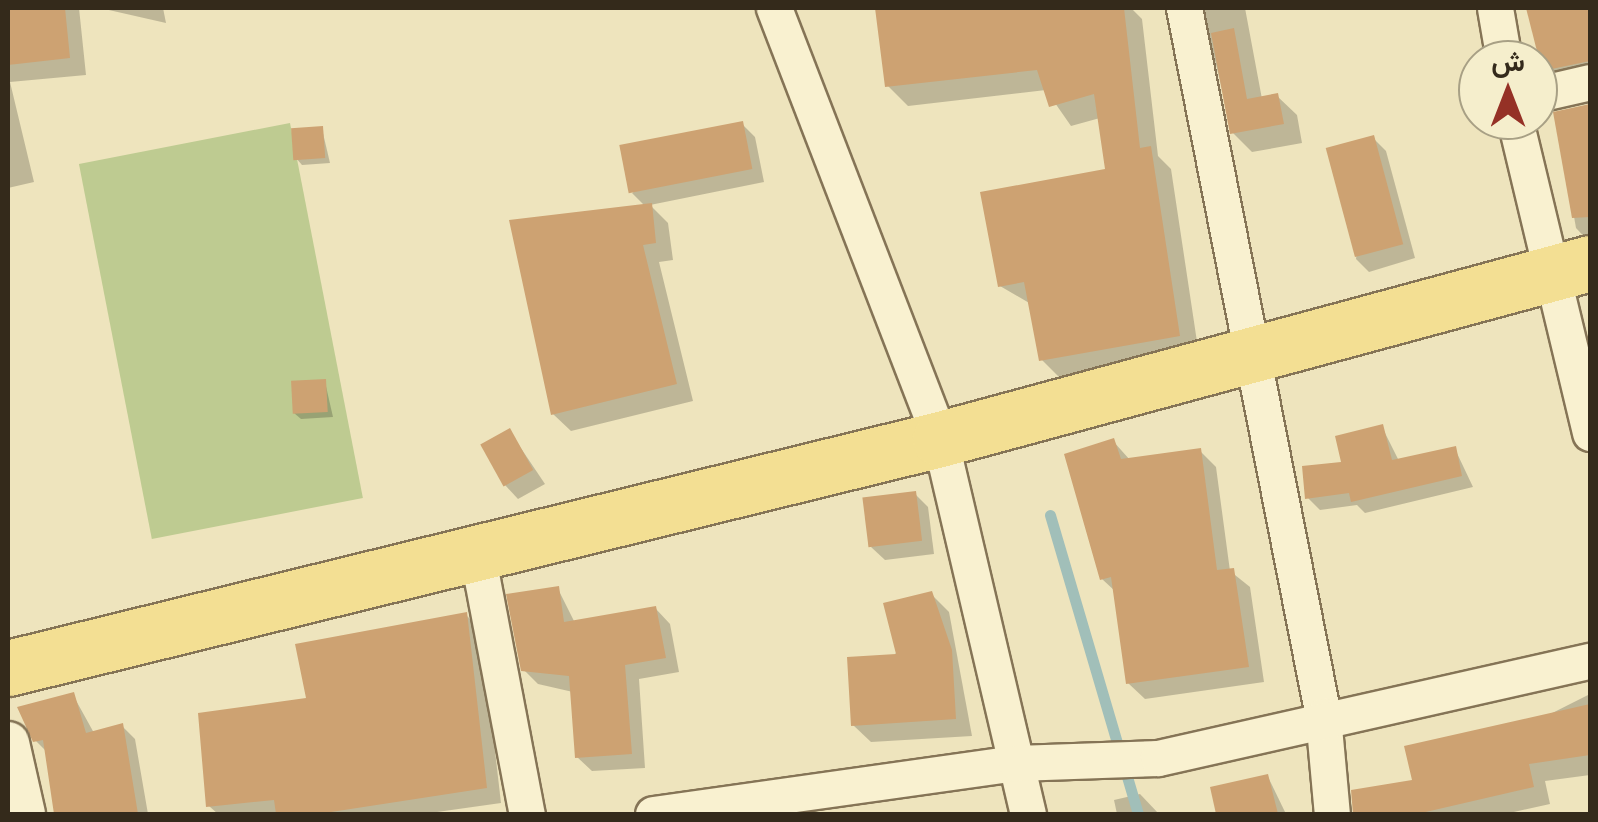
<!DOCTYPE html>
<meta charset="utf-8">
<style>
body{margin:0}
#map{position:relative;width:1598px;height:822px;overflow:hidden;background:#eee4bd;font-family:"Zilla Slab",Vazirmatn,serif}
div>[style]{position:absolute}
.green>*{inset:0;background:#becb91;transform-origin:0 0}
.shadow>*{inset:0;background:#0003}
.stream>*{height:11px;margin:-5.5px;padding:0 5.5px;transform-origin:5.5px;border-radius:5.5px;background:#a1bfb9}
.building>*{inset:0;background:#cda272;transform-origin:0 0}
.roads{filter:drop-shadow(2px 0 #857456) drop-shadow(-2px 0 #857456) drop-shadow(0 2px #857456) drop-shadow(0 -2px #857456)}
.minor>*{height:35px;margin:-17.5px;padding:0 17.5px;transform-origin:17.5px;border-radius:17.5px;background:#f9f1d0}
.tertiary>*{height:42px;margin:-21px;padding:0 21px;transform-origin:21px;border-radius:21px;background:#f9f1d0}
.primary>*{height:55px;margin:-27.5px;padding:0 27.5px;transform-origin:27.5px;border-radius:27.5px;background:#f3df93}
span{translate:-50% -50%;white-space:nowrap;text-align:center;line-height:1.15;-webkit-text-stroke:10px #f5eecc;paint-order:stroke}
.frame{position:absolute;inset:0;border:10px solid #342a1b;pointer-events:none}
.north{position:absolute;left:1458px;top:40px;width:100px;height:100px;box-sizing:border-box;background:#f5eecc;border:2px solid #a8a085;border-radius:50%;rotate:0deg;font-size:28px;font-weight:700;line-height:40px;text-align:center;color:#342a1b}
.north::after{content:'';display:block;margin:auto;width:35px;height:45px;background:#953126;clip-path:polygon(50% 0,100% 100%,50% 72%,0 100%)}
</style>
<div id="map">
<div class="green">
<i style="left:290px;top:123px;width:382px;height:215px;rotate:79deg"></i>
</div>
<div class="shadow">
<i style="clip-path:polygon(8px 8px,79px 8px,86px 75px,10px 82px,34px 182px,8px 188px)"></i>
<i style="clip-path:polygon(100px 8px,163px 8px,166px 23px)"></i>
<i style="clip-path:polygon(877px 8px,1131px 8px,1142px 19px,1158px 156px,1171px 169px,1199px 355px,1062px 380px,1042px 360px,1031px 304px,1000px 286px,1107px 171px,1100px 118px,1071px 126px,1046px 90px,908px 106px,888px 86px)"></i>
<i style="clip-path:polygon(1202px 8px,1245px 8px,1262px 99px,1277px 96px,1297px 115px,1302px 143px,1252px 152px,1233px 133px)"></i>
<i style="clip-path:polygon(1529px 8px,1590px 8px,1590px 82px,1561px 87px,1544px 70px)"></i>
<i style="clip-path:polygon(1590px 104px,1590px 243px,1576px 228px,1556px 114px)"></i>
<i style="clip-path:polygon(742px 124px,755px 137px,764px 182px,650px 205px,668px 223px,673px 260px,659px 262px,693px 401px,571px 431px,553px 414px,645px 206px,632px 193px)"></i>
<i style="clip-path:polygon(322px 129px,330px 163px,302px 165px,296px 158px)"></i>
<i style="clip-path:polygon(1373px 138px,1386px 151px,1415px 258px,1369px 272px,1356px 259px)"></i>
<i style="clip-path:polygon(325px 382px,333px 417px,301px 419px,294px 413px)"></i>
<i style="clip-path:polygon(1382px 427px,1399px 461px,1455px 449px,1473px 487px,1365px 513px,1357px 505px,1320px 510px,1308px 498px)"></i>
<i style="clip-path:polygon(510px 432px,545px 484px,518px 499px,505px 485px)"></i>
<i style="clip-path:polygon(1113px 441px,1130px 460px,1200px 451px,1216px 467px,1230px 571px,1250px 587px,1264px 682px,1145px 699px,1128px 683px,1116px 592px,1102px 579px)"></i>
<i style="clip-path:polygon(915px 494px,928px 507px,934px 554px,885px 560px,871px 547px)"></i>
<i style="clip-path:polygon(558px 589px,575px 623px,656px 609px,670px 624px,679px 672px,639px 679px,645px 768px,592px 771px,577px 757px,573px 692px,538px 684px,524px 670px)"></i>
<i style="clip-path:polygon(931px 594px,949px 612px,972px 736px,871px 742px,853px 725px)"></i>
<i style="clip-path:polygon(466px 615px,481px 630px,501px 803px,423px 814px,218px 814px,209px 806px)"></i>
<i style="clip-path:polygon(1590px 694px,1590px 775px,1545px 781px,1550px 804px,1505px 814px,1356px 814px,1354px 793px,1415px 782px)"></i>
<i style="clip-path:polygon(73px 695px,94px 733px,122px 726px,135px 739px,148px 814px,57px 814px,48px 753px,36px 741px)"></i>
<i style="clip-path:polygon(1268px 777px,1286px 814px,1218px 814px,1213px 789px)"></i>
<i style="clip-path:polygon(1140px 794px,1159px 814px,1117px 814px,1114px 800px)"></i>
</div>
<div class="stream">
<i style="left:1050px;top:515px;width:312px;rotate:73.6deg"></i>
</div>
<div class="building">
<i style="clip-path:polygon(8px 8px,65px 8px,70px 58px,8px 65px)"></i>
<i style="clip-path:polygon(875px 8px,1124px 8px,1140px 148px,1151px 146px,1180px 336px,1039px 361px,1024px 282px,998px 287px,980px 192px,1105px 169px,1094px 94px,1049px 107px,1037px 70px,885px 87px)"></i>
<i style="clip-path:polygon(1526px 8px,1590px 8px,1590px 61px,1542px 71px)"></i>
<i style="clip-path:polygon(1234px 28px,1247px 99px,1278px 93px,1284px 124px,1230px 134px,1211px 33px)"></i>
<i style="clip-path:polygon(1590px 104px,1590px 217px,1572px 218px,1553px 112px)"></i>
<i style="left:743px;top:121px;width:49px;height:126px;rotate:79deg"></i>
<i style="left:323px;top:126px;width:32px;height:32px;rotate:86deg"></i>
<i style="left:1374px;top:135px;width:113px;height:50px;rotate:75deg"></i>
<i style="clip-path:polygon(652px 203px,656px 243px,643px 245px,677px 384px,551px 415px,509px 220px)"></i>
<i style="left:326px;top:379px;width:33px;height:35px;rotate:87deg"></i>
<i style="clip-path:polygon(1383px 424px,1392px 460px,1456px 446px,1462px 476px,1351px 502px,1349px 493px,1305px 499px,1302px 466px,1341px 462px,1335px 436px)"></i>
<i style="left:510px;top:428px;width:48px;height:34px;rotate:61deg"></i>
<i style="clip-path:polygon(1114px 438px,1121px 459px,1201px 448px,1217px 570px,1234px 568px,1249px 667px,1126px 684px,1111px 577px,1100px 580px,1064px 454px)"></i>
<i style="left:916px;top:491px;width:50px;height:54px;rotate:83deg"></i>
<i style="clip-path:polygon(559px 586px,564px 622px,656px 606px,666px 658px,625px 665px,632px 754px,575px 758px,569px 676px,521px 671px,506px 594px)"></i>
<i style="clip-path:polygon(932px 591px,952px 650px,956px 719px,851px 726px,847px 657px,896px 654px,883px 603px)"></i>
<i style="clip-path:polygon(467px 612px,487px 788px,318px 814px,276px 814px,274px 800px,206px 807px,198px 713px,306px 698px,295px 644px)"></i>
<i style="clip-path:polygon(74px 692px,86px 733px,123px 723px,138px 814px,54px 814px,43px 740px,33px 742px,17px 707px)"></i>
<i style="clip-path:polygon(1590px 704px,1590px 755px,1529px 764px,1534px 787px,1417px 814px,1353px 814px,1351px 790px,1412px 780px,1404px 746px)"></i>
<i style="clip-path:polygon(1268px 774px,1278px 814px,1216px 814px,1210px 787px)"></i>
</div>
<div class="roads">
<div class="minor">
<i style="left:774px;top:8px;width:462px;rotate:68.9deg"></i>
<i style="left:940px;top:439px;width:385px;rotate:76.8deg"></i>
<i style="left:1184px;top:8px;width:722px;rotate:78.89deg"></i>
<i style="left:1323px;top:716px;width:98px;rotate:84.8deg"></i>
<i style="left:1495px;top:8px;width:53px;rotate:80.2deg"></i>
<i style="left:1538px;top:94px;width:53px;rotate:-13deg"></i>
<i style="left:1515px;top:120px;width:322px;rotate:76.5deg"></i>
<i style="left:477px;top:553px;width:266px;rotate:79.2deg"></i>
<i style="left:653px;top:814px;width:367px;rotate:-8deg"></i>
<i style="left:1016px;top:763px;width:142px;rotate:-2deg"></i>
<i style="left:1158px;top:758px;width:443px;rotate:-12.7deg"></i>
</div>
<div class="tertiary">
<i style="left:8px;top:743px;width:73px;rotate:77.3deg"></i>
</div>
<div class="primary">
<i style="left:8px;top:668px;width:960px;rotate:-13.8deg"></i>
<i style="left:940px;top:439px;width:673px;rotate:-15.15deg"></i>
</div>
</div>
<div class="frame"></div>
<div class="north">ش</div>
</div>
